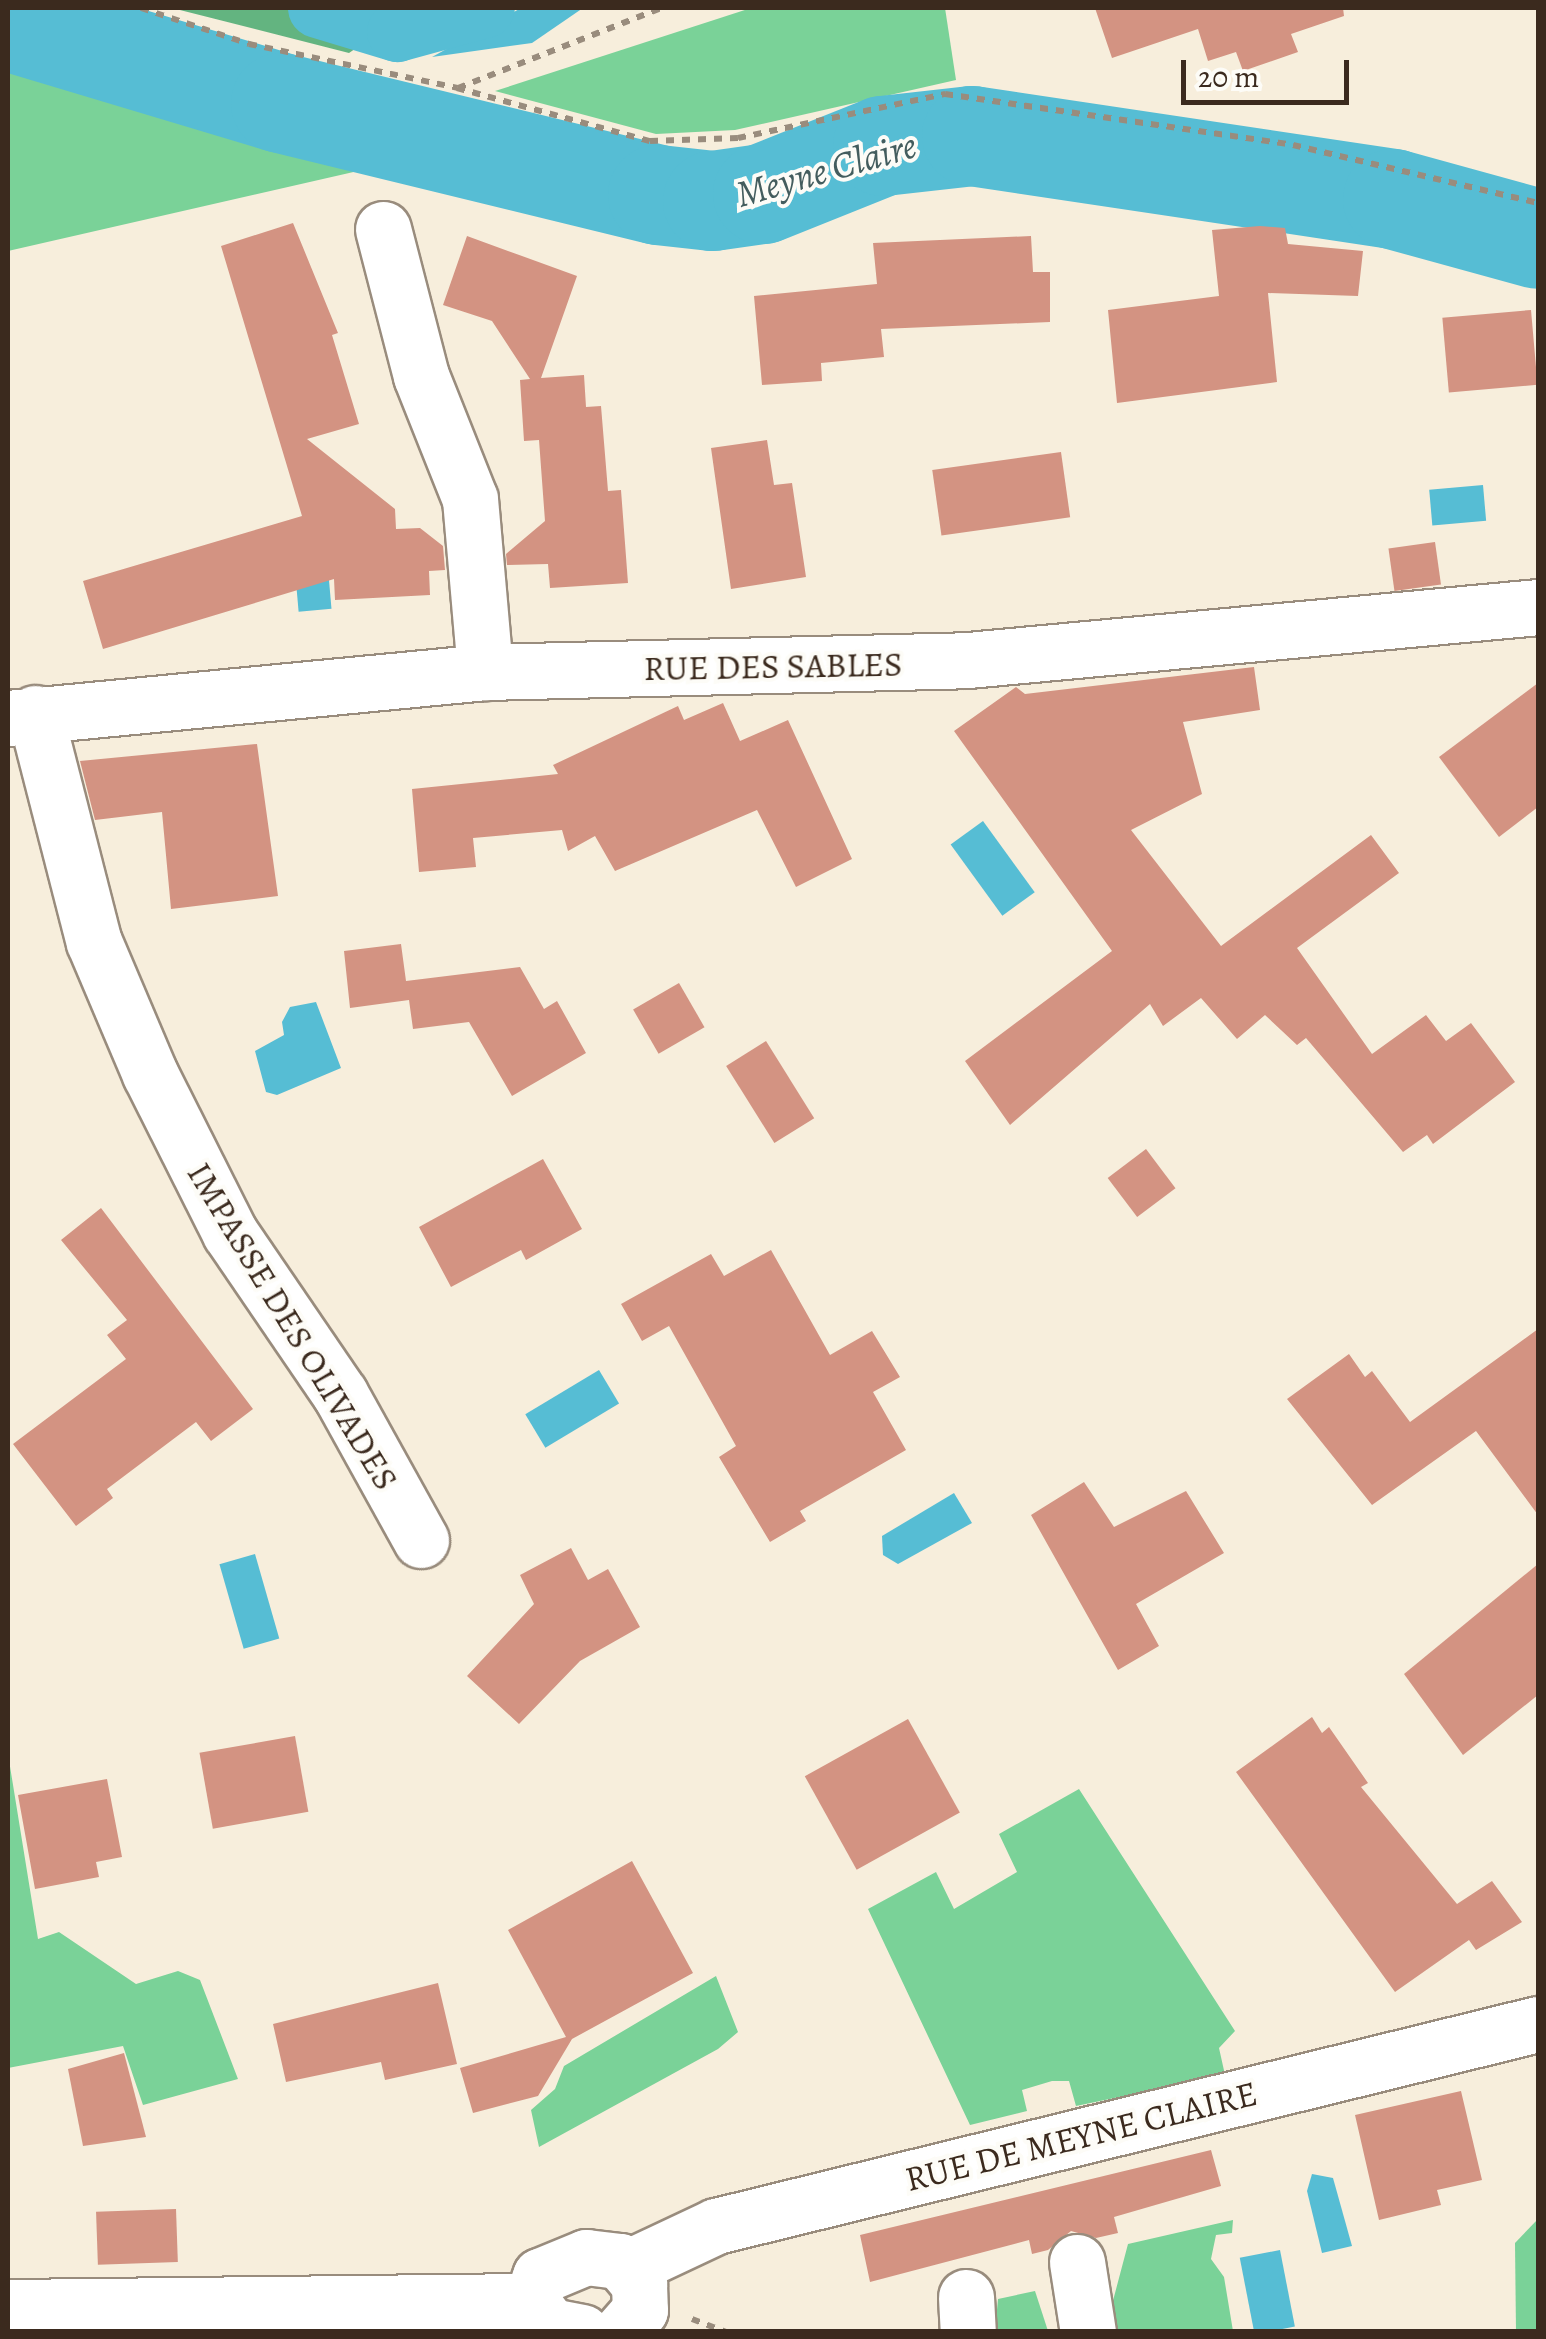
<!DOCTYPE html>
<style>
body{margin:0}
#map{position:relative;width:1546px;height:2339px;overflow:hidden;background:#f7eedc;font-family:Alegreya,serif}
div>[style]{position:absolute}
.green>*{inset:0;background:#7ad298}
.forest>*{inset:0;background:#63b480}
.water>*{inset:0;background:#56bdd4;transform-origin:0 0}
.canal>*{height:60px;margin:-30px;padding:0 30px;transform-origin:30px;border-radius:30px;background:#56bdd4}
.river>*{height:100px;margin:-50px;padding:0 50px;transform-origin:50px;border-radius:50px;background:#56bdd4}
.building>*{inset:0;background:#d39382;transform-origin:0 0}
.path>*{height:6px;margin-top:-3px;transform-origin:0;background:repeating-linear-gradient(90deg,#998c7d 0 8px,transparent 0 16px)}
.roads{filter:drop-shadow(2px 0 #998c7d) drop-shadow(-2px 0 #998c7d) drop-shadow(0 2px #998c7d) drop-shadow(0 -2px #998c7d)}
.minor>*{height:55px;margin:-27.5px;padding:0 27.5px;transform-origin:27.5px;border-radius:27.5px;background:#fff}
span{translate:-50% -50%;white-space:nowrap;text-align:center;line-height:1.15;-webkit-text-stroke:8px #fdfcf7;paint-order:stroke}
.street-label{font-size:35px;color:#3b2a1e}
.water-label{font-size:38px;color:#445d5e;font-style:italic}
.frame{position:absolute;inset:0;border:10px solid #3b2a1e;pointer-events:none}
.scale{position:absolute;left:1181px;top:60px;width:168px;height:45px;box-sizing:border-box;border:5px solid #3b2a1e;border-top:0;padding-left:12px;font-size:30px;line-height:35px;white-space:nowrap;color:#3b2a1e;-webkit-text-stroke:8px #fdfcf7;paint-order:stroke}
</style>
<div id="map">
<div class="green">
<i style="clip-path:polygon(751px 8px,945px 8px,956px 80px,735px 130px,656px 134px,495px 91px)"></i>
<i style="clip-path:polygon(8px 49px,13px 50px,406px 160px,8px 251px)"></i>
<i style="clip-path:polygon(8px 1754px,38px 1939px,59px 1932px,136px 1984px,178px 1971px,200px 1980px,238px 2079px,143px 2105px,123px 2046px,8px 2068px)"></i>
<i style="clip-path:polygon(1079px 1789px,1235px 2031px,1219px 2048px,1225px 2075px,1076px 2106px,1069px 2081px,1052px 2081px,1022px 2090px,1027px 2111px,970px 2125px,868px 1909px,936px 1872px,954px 1909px,1017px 1872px,999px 1834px)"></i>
<i style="clip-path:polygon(716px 1976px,738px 2032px,718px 2049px,539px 2147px,531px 2110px,555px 2089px,564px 2066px)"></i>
<i style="clip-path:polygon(1538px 2219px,1538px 2331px,1516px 2331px,1515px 2243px)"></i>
<i style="clip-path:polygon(1233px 2220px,1232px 2233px,1216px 2235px,1211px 2259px,1224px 2277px,1233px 2331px,1114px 2331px,1110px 2312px,1128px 2244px)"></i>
<i style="clip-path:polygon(1035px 2291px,1048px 2331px,995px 2332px,998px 2299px)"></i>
</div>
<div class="forest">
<i style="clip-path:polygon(172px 8px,422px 8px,433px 13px,381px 31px,349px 53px)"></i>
</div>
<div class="water">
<i style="clip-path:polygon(521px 8px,583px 8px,532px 43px,432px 57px)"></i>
<i style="left:1483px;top:485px;width:36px;height:54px;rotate:85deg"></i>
<i style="left:326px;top:546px;width:63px;height:33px;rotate:85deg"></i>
<i style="left:983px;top:821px;width:88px;height:40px;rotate:54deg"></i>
<i style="clip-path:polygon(316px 1002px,341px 1068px,277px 1095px,266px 1092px,255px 1051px,284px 1035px,282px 1022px,290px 1007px)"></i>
<i style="left:599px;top:1370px;width:39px;height:86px;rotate:59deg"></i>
<i style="clip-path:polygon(954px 1493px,972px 1523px,898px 1564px,883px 1555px,882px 1536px)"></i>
<i style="left:255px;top:1554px;width:88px;height:37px;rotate:74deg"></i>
<i style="clip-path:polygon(1312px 2174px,1333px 2178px,1352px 2246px,1322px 2253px,1307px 2191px)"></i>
<i style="left:1280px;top:2250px;width:78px;height:41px;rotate:79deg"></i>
</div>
<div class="canal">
<i style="left:318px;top:8px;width:83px;rotate:16.9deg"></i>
<i style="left:397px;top:32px;width:91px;rotate:-15.3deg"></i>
</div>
<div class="river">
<i style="left:8px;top:21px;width:285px;rotate:16.7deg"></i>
<i style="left:281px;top:103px;width:388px;rotate:13.7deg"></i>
<i style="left:658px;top:195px;width:55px;rotate:6.2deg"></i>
<i style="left:713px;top:201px;width:50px;rotate:-8deg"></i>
<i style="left:763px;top:194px;width:129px;rotate:-21.8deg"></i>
<i style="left:883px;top:146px;width:90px;rotate:-6.4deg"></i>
<i style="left:972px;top:136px;width:426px;rotate:8.5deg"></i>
<i style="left:1393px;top:199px;width:150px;rotate:15.4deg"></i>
</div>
<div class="building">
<i style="clip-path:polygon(1095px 8px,1343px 8px,1344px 16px,1291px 34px,1298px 52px,1243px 71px,1236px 52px,1208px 61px,1198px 29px,1112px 58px)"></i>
<i style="clip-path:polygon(293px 223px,338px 333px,332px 335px,359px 424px,307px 439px,395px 509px,396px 529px,420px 528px,443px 546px,445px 570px,429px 571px,430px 595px,335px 600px,334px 579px,103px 649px,83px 581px,302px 516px,221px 246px)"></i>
<i style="clip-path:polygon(1260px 226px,1285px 228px,1288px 244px,1363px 251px,1358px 296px,1268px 293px,1277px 382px,1117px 403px,1108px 310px,1219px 296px,1212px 230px)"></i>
<i style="clip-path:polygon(467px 236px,577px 276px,541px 378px,584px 375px,586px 407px,601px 406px,608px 491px,621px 490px,628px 583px,550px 588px,548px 564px,507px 565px,506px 554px,545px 521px,539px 440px,524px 441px,520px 380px,530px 379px,492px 321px,443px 305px)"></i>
<i style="clip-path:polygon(1031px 236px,1033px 272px,1050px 272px,1050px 322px,881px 329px,884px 357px,821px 363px,822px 381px,762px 385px,754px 296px,877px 284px,873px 243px)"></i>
<i style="left:1531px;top:310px;width:75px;height:89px;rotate:85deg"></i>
<i style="clip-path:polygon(767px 440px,774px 485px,792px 483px,806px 577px,731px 589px,711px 448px)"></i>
<i style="left:1061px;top:452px;width:66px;height:130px;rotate:82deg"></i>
<i style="left:1435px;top:542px;width:43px;height:47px;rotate:82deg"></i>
<i style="clip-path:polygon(1254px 667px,1260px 710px,1183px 722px,1202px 794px,1131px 830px,1221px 946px,1371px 835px,1399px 873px,1297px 948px,1372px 1054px,1426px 1015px,1446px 1041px,1471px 1023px,1515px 1082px,1433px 1144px,1427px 1135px,1403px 1152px,1306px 1038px,1297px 1045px,1265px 1015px,1237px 1039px,1201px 998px,1163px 1026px,1150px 1004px,1010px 1125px,965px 1061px,1112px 951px,954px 731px,1016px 687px,1025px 694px)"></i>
<i style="clip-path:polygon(1538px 683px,1538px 807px,1499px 837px,1439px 757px)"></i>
<i style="clip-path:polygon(723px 703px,740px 741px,788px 720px,852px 859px,796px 887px,757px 810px,615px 871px,595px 836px,568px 851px,562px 830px,473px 838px,476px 867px,419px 872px,412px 789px,558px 774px,553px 765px,678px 706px,684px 720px)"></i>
<i style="clip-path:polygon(257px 744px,278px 896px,171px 909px,162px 812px,95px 820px,80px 761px)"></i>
<i style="clip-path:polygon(401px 944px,406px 981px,520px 967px,544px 1009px,557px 1001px,586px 1053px,512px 1096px,469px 1022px,413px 1029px,409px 1000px,350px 1008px,344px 951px)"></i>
<i style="left:679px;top:983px;width:51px;height:53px;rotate:60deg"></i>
<i style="left:766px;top:1041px;width:91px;height:47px;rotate:58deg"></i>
<i style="left:1146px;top:1149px;width:49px;height:48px;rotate:53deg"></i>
<i style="clip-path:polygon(543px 1159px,582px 1229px,526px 1260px,521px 1250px,451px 1287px,419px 1227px)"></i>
<i style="clip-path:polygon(101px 1208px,253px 1409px,211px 1441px,196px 1422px,107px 1489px,113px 1498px,76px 1526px,13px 1444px,126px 1359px,107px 1335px,127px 1320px,61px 1240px)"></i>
<i style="clip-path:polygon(771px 1250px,830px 1355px,872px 1331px,900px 1377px,873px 1392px,906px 1450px,800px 1511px,806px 1521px,770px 1542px,719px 1457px,736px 1446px,669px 1326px,642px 1341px,621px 1304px,711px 1254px,724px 1276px)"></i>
<i style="clip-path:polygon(1538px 1329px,1538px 1515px,1476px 1431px,1372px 1505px,1287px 1399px,1349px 1354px,1365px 1377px,1372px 1371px,1410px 1422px)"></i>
<i style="clip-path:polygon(1084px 1482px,1114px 1527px,1186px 1491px,1224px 1553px,1136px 1604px,1159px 1646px,1118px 1670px,1031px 1515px)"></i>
<i style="clip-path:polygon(571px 1548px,588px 1580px,608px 1569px,640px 1627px,580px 1661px,519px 1724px,467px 1676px,534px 1604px,520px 1575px)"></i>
<i style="clip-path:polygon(1538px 1564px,1538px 1695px,1463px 1755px,1404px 1674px)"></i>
<i style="clip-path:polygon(1312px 1717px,1322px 1733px,1329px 1727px,1368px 1783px,1361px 1787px,1457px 1904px,1492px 1881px,1522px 1922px,1476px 1950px,1469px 1940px,1395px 1992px,1236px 1772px)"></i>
<i style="left:908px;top:1719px;width:107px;height:118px;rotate:61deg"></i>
<i style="left:295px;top:1736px;width:77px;height:97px;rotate:80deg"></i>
<i style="clip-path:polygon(107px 1779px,122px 1857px,96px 1862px,99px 1877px,35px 1889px,18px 1795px)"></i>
<i style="clip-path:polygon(632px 1861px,693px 1973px,572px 2039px,538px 2096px,473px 2113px,460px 2068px,566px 2037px,508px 1930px)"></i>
<i style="clip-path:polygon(438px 1983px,457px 2064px,385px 2080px,381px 2062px,286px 2082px,273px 2024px)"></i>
<i style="clip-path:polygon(124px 2053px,146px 2137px,83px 2146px,68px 2069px)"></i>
<i style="clip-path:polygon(1461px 2091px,1482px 2180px,1437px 2190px,1441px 2205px,1379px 2220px,1355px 2115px)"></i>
<i style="clip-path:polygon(1211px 2150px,1221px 2186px,1114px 2217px,1118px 2233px,1096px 2238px,1071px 2231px,1048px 2250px,1032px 2254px,1029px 2240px,870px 2282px,860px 2235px)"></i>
<i style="left:176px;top:2209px;width:53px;height:80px;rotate:88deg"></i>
</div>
<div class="path">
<i style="left:141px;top:8px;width:114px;rotate:18.4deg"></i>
<i style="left:249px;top:44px;width:213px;rotate:11.9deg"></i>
<i style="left:457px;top:88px;width:200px;rotate:15.4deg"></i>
<i style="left:650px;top:141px;width:88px;rotate:-2deg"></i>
<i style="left:738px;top:138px;width:212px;rotate:-12deg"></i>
<i style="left:945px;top:94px;width:352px;rotate:8.3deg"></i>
<i style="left:1293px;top:145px;width:252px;rotate:13.3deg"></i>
<i style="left:458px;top:88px;width:218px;rotate:-21.5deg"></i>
<i style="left:692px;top:2319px;width:36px;rotate:21deg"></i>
</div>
<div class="roads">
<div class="minor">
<i style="left:383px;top:229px;width:152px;rotate:75.5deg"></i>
<i style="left:421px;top:376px;width:132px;rotate:68.3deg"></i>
<i style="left:470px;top:499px;width:174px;rotate:85deg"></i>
<i style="left:35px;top:713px;width:236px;rotate:75.6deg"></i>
<i style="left:94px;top:942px;width:143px;rotate:67deg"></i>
<i style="left:150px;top:1074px;width:178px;rotate:63.3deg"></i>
<i style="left:230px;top:1233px;width:195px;rotate:55.7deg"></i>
<i style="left:340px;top:1394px;width:167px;rotate:61deg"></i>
<i style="left:8px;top:718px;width:479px;rotate:-5.5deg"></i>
<i style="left:485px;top:672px;width:483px;rotate:-1.4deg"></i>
<i style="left:968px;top:660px;width:572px;rotate:-5.31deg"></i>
<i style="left:1077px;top:2262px;width:71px;rotate:81.1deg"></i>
<i style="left:629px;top:2267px;width:96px;rotate:-25.2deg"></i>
<i style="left:716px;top:2226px;width:846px;rotate:-13.81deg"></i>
<i style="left:966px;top:2297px;width:35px;rotate:87deg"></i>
<i style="left:8px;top:2307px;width:523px;rotate:-0.66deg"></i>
<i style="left:582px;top:2332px;width:33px;rotate:-169deg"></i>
<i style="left:550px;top:2326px;width:31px;rotate:-127deg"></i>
<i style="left:531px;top:2301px;width:27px;rotate:-70deg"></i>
<i style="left:540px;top:2276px;width:50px;rotate:-22.4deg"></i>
<i style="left:586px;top:2257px;width:34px;rotate:7deg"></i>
<i style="left:620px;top:2261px;width:30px;rotate:50deg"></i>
<i style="left:639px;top:2284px;width:26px;rotate:88deg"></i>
<i style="left:640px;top:2310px;width:29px;rotate:131deg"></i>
</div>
</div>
<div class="street-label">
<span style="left:773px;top:666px;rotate:-1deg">RUE DES SABLES</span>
<span style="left:293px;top:1326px;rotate:59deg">IMPASSE DES OLIVADES</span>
<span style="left:1081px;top:2136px;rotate:-14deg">RUE DE MEYNE CLAIRE</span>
</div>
<div class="water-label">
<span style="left:826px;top:170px;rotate:-16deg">Meyne Claire</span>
</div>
<div class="frame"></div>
<div class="scale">20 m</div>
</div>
